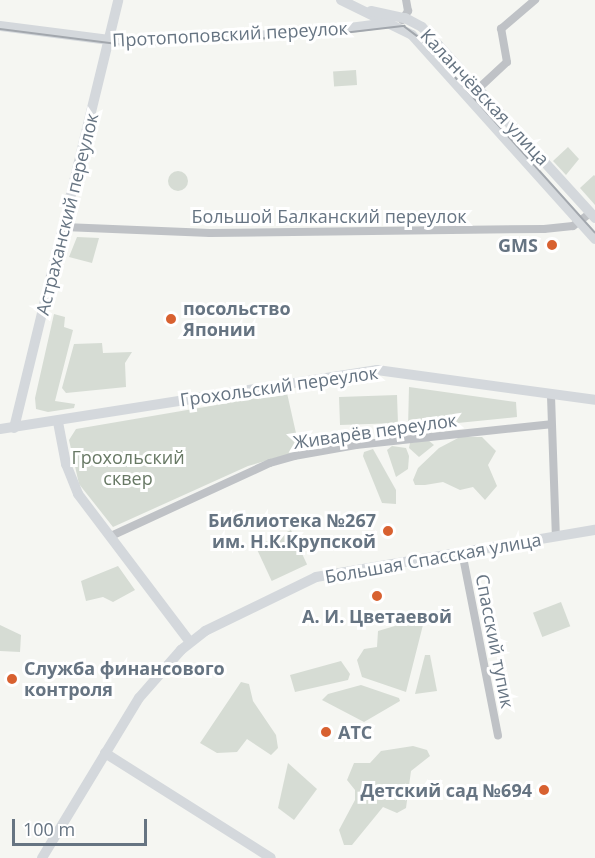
<!DOCTYPE html>
<meta charset="utf-8">
<style>
body{margin:0}
#map{position:relative;width:595px;height:858px;overflow:hidden;background:#f5f6f2;font-family:"Open Sans",sans-serif}
div>[style]{position:absolute}
.green>*{inset:0;background:#d6dcd4;transform-origin:0 0}
.round{border-radius:50%}
.street>*{height:8px;margin:-4px;padding:0 4px;transform-origin:4px;border-radius:4px;background:#bfc2c6}
.secondary>*{height:10px;margin:-5px;padding:0 5px;transform-origin:5px;border-radius:5px;background:#d4d8dc}
.tram>*{height:1.5px;margin:-0.75px;padding:0 0.75px;transform-origin:0.75px;border-radius:0.75px;background:#a2a7ad}
.dots>*{width:16px;height:16px;translate:-50% -50%;box-sizing:border-box;border:3px solid #fff;border-radius:50%}
span{translate:-50% -50%;white-space:nowrap;text-align:center;line-height:1.15;-webkit-text-stroke:6px #fff;paint-order:stroke}
.street-label{font-size:18px;color:#667482}
.poi-label{font-size:18px;color:#667482;font-weight:700}
.right{translate:-100% -50%;text-align:right}
.left{translate:0 -50%;text-align:left}
.park-label{font-size:18px;color:#687965}
.scale{position:absolute;left:12px;top:819px;width:135px;height:27px;box-sizing:border-box;border:3px solid #667482;border-top:0;padding-left:8px;font-size:18px;line-height:21px;white-space:nowrap;color:#667482;-webkit-text-stroke:4px #fff;paint-order:stroke}
</style>
<div id="map">
<div class="green">
<i style="left:356px;top:70px;width:15px;height:23px;rotate:86deg"></i>
<i style="clip-path:polygon(568px 147px,579px 159px,566px 175px,553px 161px)"></i>
<i class="round" style="left:168px;top:171px;width:20px;height:20px"></i>
<i style="clip-path:polygon(594px 175px,595px 176px,595px 205px,580px 188px)"></i>
<i style="clip-path:polygon(77px 237px,99px 238px,92px 263px,69px 257px)"></i>
<i style="clip-path:polygon(54px 314px,65px 317px,64px 327px,73px 330px,55px 401px,75px 404px,74px 408px,48px 412px,36px 409px,35px 398px)"></i>
<i style="clip-path:polygon(102px 343px,103px 353px,132px 352px,125px 363px,126px 387px,66px 393px,62px 388px,74px 344px)"></i>
<i style="clip-path:polygon(409px 387px,516px 402px,517px 417px,408px 428px)"></i>
<i style="clip-path:polygon(287px 393px,300px 451px,248px 466px,113px 527px,79px 484px,69px 440px,76px 429px)"></i>
<i style="left:397px;top:395px;width:28px;height:58px;rotate:88deg"></i>
<i style="clip-path:polygon(460px 437px,482px 437px,496px 451px,488px 465px,497px 486px,485px 500px,473px 487px,460px 490px,443px 482px,425px 485px,415px 485px,413px 480px,418px 468px,439px 448px)"></i>
<i style="clip-path:polygon(428px 440px,434px 445px,419px 457px,409px 448px,410px 443px)"></i>
<i style="clip-path:polygon(392px 446px,406px 448px,409px 456px,408px 469px,396px 477px,387px 450px)"></i>
<i style="clip-path:polygon(373px 449px,396px 490px,396px 504px,382px 503px,363px 456px,364px 452px)"></i>
<i style="left:291px;top:530px;width:38px;height:39px;rotate:65deg"></i>
<i style="clip-path:polygon(118px 566px,135px 590px,113px 602px,103px 597px,86px 601px,81px 581px)"></i>
<i style="left:561px;top:602px;width:26px;height:30px;rotate:69deg"></i>
<i style="clip-path:polygon(425px 617px,406px 692px,362px 677px,357px 660px,364px 649px,377px 647px,378px 631px)"></i>
<i style="clip-path:polygon(0 625px,21px 635px,20px 652px,0 651px)"></i>
<i style="clip-path:polygon(425px 655px,430px 655px,437px 691px,415px 694px)"></i>
<i style="clip-path:polygon(341px 661px,350px 674px,348px 680px,295px 692px,290px 675px)"></i>
<i style="clip-path:polygon(241px 682px,249px 684px,253px 701px,276px 735px,278px 748px,271px 755px,247px 739px,237px 752px,217px 753px,200px 743px)"></i>
<i style="clip-path:polygon(361px 685px,399px 698px,400px 701px,364px 722px,322px 700px,328px 694px)"></i>
<i style="clip-path:polygon(413px 746px,427px 750px,430px 756px,411px 771px,406px 808px,397px 813px,383px 807px,352px 845px,344px 845px,339px 830px,355px 800px,355px 790px,347px 780px,354px 763px,370px 763px,381px 751px)"></i>
<i style="clip-path:polygon(288px 763px,317px 789px,294px 820px,278px 808px)"></i>
</div>
<div class="street">
<i style="left:402px;top:20px;width:11px;rotate:-56deg"></i>
<i style="left:408px;top:11px;width:11px;rotate:-100deg"></i>
<i style="left:479px;top:88px;width:38px;rotate:-43deg"></i>
<i style="left:507px;top:62px;width:34px;rotate:-100deg"></i>
<i style="left:501px;top:29px;width:45px;rotate:-40.5deg"></i>
<i style="left:64px;top:227px;width:146px;rotate:2.4deg"></i>
<i style="left:210px;top:233px;width:334px;rotate:-0.7deg"></i>
<i style="left:544px;top:229px;width:29px;rotate:-6deg"></i>
<i style="left:573px;top:226px;width:21px;rotate:-37deg"></i>
<i style="left:551px;top:396px;width:141px;rotate:88deg"></i>
<i style="left:111px;top:536px;width:175px;rotate:-24.7deg"></i>
<i style="left:270px;top:463px;width:25px;rotate:-16deg"></i>
<i style="left:294px;top:456px;width:63px;rotate:-10.1deg"></i>
<i style="left:356px;top:445px;width:196px;rotate:-6.1deg"></i>
<i style="left:462px;top:552px;width:187px;rotate:78.9deg"></i>
</div>
<div class="secondary">
<i style="left:341px;top:0;width:79px;rotate:26.2deg"></i>
<i style="left:412px;top:35px;width:274px;rotate:48.1deg"></i>
<i style="left:371px;top:11px;width:35px;rotate:12deg"></i>
<i style="left:405px;top:18px;width:19px;rotate:28deg"></i>
<i style="left:422px;top:27px;width:258px;rotate:47.8deg"></i>
<i style="left:0;top:26px;width:126px;rotate:7.3deg"></i>
<i style="left:125px;top:42px;width:186px;rotate:-2.8deg"></i>
<i style="left:311px;top:33px;width:78px;rotate:-7.4deg"></i>
<i style="left:58px;top:422px;width:43px;rotate:79.2deg"></i>
<i style="left:66px;top:464px;width:32px;rotate:68deg"></i>
<i style="left:78px;top:494px;width:184px;rotate:52.9deg"></i>
<i style="left:14px;top:428px;width:440px;rotate:-76.3deg"></i>
<i style="left:0;top:429px;width:382px;rotate:-8.9deg"></i>
<i style="left:377px;top:370px;width:220px;rotate:7.8deg"></i>
<i style="left:105px;top:753px;width:196px;rotate:32.3deg"></i>
<i style="left:42px;top:858px;width:187px;rotate:-58.8deg"></i>
<i style="left:139px;top:698px;width:64px;rotate:-48.8deg"></i>
<i style="left:181px;top:650px;width:31px;rotate:-38deg"></i>
<i style="left:205px;top:631px;width:123px;rotate:-25.9deg"></i>
<i style="left:316px;top:577px;width:283px;rotate:-9.6deg"></i>
</div>
<div class="tram">
<i style="left:0;top:29px;width:126px;rotate:7.3deg"></i>
<i style="left:125px;top:45px;width:201px;rotate:-2.8deg"></i>
<i style="left:326px;top:35px;width:79px;rotate:-6.6deg"></i>
<i style="left:404px;top:26px;width:21px;rotate:37deg"></i>
<i style="left:421px;top:39px;width:260px;rotate:48deg"></i>
</div>
<div class="dots">
<i style="left:552px;top:245px;background:#d86130"></i>
<i style="left:171px;top:319px;background:#d86130"></i>
<i style="left:388px;top:531px;background:#d86130"></i>
<i style="left:377px;top:596px;background:#d86130"></i>
<i style="left:12px;top:679px;background:#d86130"></i>
<i style="left:326px;top:732px;background:#d86130"></i>
<i style="left:544px;top:790px;background:#d86130"></i>
</div>
<div class="street-label">
<span style="left:230px;top:34px;rotate:-3deg">Протопоповский переулок</span>
<span style="left:485px;top:97px;rotate:47deg">Каланчёвская улица</span>
<span style="left:67px;top:214px;rotate:-76deg">Астраханский переулок</span>
<span style="left:329px;top:216px">Большой Балканский переулок</span>
<span style="left:279px;top:386px;rotate:-8deg">Грохольский переулок</span>
<span style="left:375px;top:431px;rotate:-8deg">Живарёв переулок</span>
<span style="left:433px;top:558px;rotate:-10deg">Большая Спасская улица</span>
<span style="left:495px;top:641px;rotate:79deg">Спасский тупик</span>
</div>
<div class="poi-label">
<span class="right" style="left:538px;top:245px">GMS</span>
<span class="left" style="left:183px;top:319px">посольство<br>Японии</span>
<span class="right" style="left:376px;top:531px">Библиотека №267<br>им. Н.К.Крупской</span>
<span style="left:377px;top:616px">А. И. Цветаевой</span>
<span class="left" style="left:24px;top:679px">Служба финансового<br>контроля</span>
<span class="left" style="left:338px;top:732px">АТС</span>
<span class="right" style="left:532px;top:790px">Детский сад №694</span>
</div>
<div class="park-label">
<span style="left:128px;top:468px">Грохольский<br>сквер</span>
</div>
<div class="scale">100 m</div>
</div>
